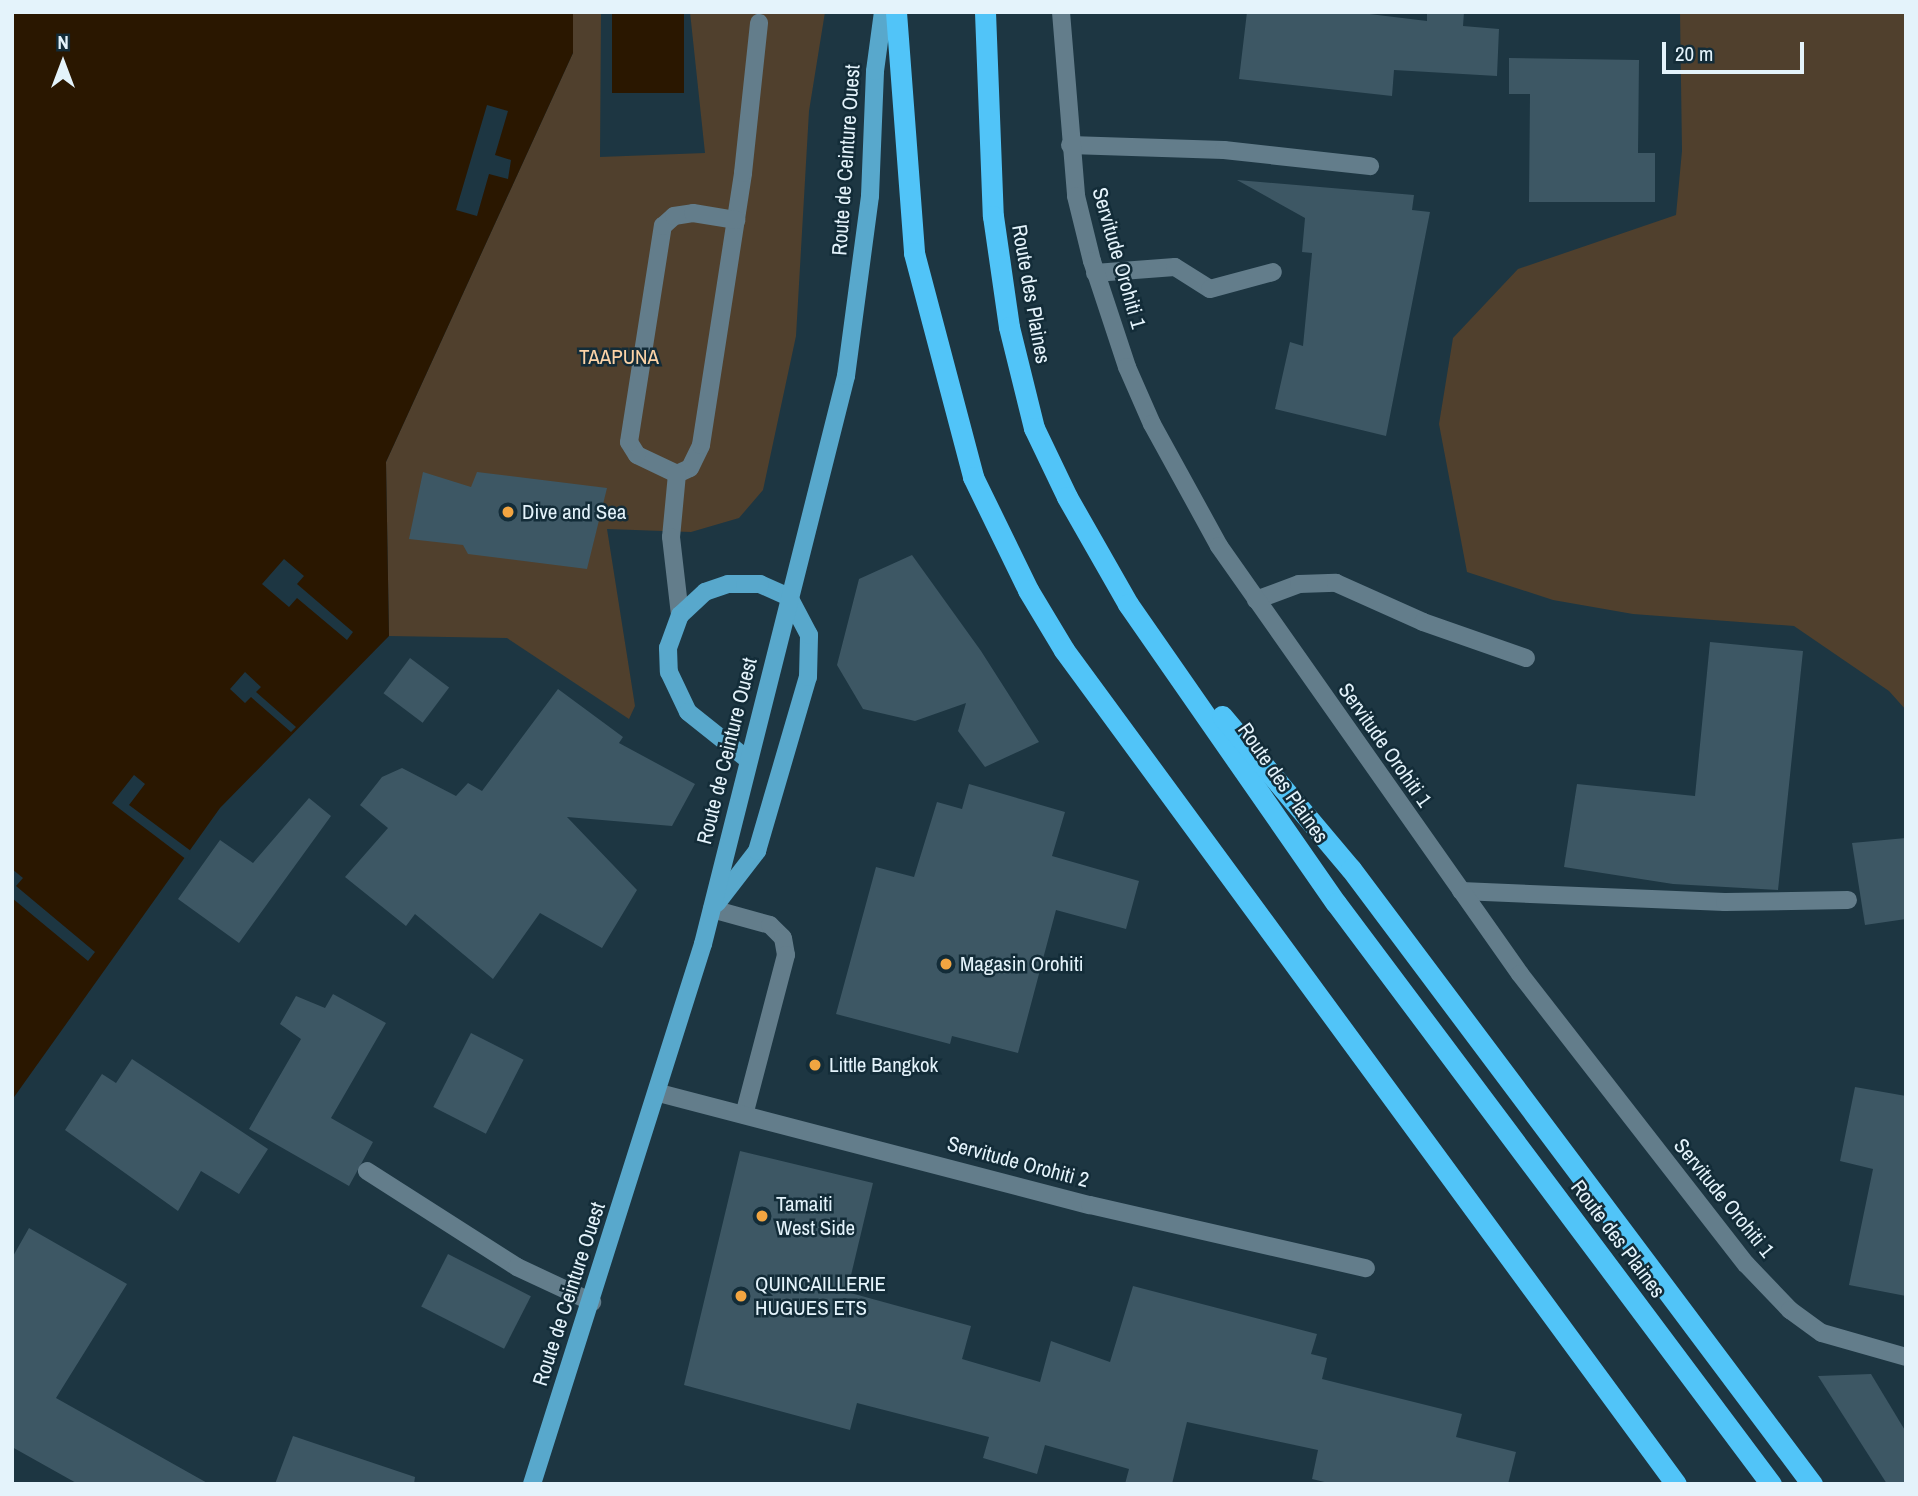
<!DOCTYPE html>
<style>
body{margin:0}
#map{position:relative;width:1918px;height:1496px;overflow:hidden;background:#1d3642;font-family:"Archivo Narrow",sans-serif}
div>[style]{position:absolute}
.green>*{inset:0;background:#50402d}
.water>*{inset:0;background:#2a1700;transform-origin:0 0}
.pier>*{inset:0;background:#1d3642}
.building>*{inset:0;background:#3d5764;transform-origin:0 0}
.lane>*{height:18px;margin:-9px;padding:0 9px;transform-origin:9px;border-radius:9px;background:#637d8b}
.street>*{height:18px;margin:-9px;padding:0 9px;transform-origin:9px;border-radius:9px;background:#637d8b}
.primary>*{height:18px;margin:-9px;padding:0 9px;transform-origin:9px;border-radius:9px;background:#58a8cc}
.highway>*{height:21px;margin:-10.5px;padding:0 10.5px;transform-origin:10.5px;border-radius:10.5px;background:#51c4f8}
.dots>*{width:19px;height:19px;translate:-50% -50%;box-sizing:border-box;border:4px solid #132c38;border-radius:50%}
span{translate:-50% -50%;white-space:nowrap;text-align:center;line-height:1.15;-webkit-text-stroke:5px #132c38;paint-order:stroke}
.street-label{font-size:21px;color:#e4f3fb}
.park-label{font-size:21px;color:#fbd3a7}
.poi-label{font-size:21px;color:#e4f3fb}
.left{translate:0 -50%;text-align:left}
.frame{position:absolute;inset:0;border:14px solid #e4f3fb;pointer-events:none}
.north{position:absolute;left:28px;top:28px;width:70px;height:70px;-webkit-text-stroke:5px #132c38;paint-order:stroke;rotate:0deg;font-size:19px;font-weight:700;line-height:28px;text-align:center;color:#e4f3fb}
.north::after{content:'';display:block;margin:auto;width:24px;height:32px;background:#e4f3fb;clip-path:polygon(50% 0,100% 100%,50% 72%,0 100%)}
.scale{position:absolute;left:1662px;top:42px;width:142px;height:32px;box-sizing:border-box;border:4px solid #e4f3fb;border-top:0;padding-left:9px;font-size:21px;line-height:24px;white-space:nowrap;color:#e4f3fb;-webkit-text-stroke:5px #132c38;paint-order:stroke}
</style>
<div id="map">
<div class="green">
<i style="clip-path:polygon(573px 12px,601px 12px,600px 157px,705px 153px,690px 12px,825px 12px,809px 111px,796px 336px,763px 490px,739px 518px,691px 532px,607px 529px,635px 706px,629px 719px,507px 638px,389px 636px,386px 462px,573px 53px)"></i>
<i style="clip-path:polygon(1680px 12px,1906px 12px,1906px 710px,1889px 691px,1794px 626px,1633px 614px,1553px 600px,1467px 572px,1439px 424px,1453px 338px,1518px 269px,1676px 215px,1682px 151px)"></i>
</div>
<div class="water">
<i style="clip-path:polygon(12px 12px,573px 12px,573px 53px,386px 462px,389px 636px,220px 808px,12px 1100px)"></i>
<i style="left:612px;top:12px;width:72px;height:81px"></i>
</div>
<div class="pier">
<i style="clip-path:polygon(487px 105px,508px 111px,495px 155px,511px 160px,508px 179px,489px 174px,477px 216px,456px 210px)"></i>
<i style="clip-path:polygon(284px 559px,304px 576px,297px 584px,353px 632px,347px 640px,297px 598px,289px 607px,262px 584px)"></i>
<i style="clip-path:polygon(245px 672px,261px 687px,256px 692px,296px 727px,291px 732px,251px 697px,245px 703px,230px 689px)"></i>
<i style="clip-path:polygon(134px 775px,145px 784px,129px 805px,191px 851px,187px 860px,112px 803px)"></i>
<i style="clip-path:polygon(12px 869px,23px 878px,16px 886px,95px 952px,88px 961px,12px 898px)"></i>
</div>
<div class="building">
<i style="clip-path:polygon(1247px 12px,1353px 12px,1427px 21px,1427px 12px,1464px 12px,1463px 26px,1499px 29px,1497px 76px,1394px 70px,1392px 96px,1239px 79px)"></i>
<i style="clip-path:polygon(1509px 58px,1639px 60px,1638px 153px,1655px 153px,1655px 202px,1529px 202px,1530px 94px,1509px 94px)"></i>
<i style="clip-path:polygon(1237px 180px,1414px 195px,1412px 210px,1430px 212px,1386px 436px,1275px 409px,1290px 342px,1303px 346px,1312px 253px,1302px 252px,1305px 218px)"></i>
<i style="clip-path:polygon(423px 472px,471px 487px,477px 472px,607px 488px,587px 569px,468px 554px,463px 545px,409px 539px)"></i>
<i style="clip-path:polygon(912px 555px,981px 651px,1039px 742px,985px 767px,958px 731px,966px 703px,915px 721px,863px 709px,837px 665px,859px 579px)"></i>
<i style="clip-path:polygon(1710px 642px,1803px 651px,1778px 890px,1673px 884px,1564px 867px,1577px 784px,1695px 796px)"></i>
<i style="left:410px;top:658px;width:49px;height:44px;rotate:37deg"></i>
<i style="clip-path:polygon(558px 689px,623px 737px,619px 743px,695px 784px,672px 826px,567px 817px,637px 890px,602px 948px,540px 913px,493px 979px,415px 914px,406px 926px,345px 877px,388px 828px,360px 805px,382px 777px,402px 768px,456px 796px,468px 783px,482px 791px)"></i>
<i style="clip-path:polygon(969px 784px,1065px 812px,1052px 856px,1139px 881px,1126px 929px,1056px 910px,1018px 1053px,952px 1036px,950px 1044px,836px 1014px,876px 867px,914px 877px,937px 802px,962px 809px)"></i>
<i style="clip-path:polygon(309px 798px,331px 816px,239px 943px,178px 899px,220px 840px,253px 863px)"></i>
<i style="clip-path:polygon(1906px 838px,1906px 919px,1865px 925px,1852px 843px)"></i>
<i style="clip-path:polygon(333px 994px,386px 1023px,331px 1118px,373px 1142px,349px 1186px,249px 1129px,301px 1039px,280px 1024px,296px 996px,325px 1008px)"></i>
<i style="left:471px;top:1033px;width:59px;height:83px;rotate:27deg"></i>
<i style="clip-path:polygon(132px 1059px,268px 1149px,239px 1194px,201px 1171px,178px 1211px,65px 1130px,102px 1074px,116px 1083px)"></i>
<i style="clip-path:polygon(1855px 1087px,1906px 1096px,1906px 1296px,1849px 1285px,1873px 1169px,1840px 1161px)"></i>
<i style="clip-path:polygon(740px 1151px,873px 1183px,847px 1292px,971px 1326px,962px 1359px,1040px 1382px,1051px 1341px,1110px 1362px,1133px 1286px,1317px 1334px,1311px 1354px,1327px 1358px,1322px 1379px,1462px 1414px,1456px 1437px,1516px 1452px,1508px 1484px,1333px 1484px,1312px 1479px,1318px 1450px,1187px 1422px,1172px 1484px,1125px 1484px,1129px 1469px,1045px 1445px,1037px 1474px,983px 1458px,989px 1437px,857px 1403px,850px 1430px,684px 1385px)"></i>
<i style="clip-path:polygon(29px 1228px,127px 1284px,56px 1398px,209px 1484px,78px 1484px,12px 1447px,12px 1258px)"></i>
<i style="left:448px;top:1254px;width:93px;height:59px;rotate:27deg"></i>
<i style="clip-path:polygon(1871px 1374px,1906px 1432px,1906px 1484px,1887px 1484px,1818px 1376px)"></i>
<i style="clip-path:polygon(293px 1436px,415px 1477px,414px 1484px,275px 1484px)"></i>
</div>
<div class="lane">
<i style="left:1070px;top:145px;width:154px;rotate:1.9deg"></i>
<i style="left:1224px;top:150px;width:147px;rotate:6.3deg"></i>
<i style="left:1095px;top:273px;width:80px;rotate:-4.3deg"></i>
<i style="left:1175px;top:267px;width:41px;rotate:32.2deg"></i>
<i style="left:1210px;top:289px;width:65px;rotate:-15.1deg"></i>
<i style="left:677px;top:474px;width:14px;rotate:-25deg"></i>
<i style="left:690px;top:468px;width:25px;rotate:-64deg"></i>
<i style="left:701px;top:445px;width:275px;rotate:-81.2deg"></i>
<i style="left:743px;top:173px;width:151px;rotate:-83.9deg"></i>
<i style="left:677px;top:474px;width:44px;rotate:-154.6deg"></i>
<i style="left:637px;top:455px;width:15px;rotate:-122deg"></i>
<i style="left:629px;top:442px;width:219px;rotate:-81.1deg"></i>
<i style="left:663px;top:226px;width:15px;rotate:-42deg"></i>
<i style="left:674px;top:216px;width:19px;rotate:-9deg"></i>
<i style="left:693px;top:213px;width:44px;rotate:9.2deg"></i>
<i style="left:677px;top:474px;width:63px;rotate:95.4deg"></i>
<i style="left:671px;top:537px;width:79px;rotate:83.4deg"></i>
<i style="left:1256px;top:600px;width:46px;rotate:-20.4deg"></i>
<i style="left:1299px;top:584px;width:37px;rotate:-2deg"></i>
<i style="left:1336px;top:583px;width:95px;rotate:24.1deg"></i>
<i style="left:1423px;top:622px;width:109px;rotate:19.3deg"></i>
<i style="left:1461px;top:891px;width:264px;rotate:2.4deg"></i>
<i style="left:1725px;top:902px;width:123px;rotate:-0.9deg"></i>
<i style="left:712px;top:909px;width:60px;rotate:15.4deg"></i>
<i style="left:770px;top:925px;width:18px;rotate:45deg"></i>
<i style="left:783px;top:938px;width:17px;rotate:80deg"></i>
<i style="left:786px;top:955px;width:165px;rotate:104.7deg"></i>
<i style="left:367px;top:1171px;width:178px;rotate:32.6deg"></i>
<i style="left:517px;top:1267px;width:83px;rotate:25deg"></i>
</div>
<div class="street">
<i style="left:1061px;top:12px;width:185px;rotate:85.3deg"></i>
<i style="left:1076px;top:196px;width:67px;rotate:76.2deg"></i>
<i style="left:1092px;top:261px;width:112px;rotate:71.7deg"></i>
<i style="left:1127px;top:367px;width:62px;rotate:66.3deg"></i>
<i style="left:1152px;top:424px;width:139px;rotate:61.2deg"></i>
<i style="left:1219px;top:546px;width:523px;rotate:54.88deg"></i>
<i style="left:1520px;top:974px;width:368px;rotate:52.1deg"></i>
<i style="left:1746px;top:1264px;width:64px;rotate:46.3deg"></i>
<i style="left:1790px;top:1310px;width:39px;rotate:36deg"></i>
<i style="left:1822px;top:1333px;width:87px;rotate:15.9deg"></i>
<i style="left:659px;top:1093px;width:445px;rotate:14.6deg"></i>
<i style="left:1090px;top:1205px;width:283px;rotate:12.9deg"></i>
</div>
<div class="primary">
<i style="left:717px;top:903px;width:66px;rotate:-52.4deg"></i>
<i style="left:757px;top:851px;width:181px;rotate:-73.7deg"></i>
<i style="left:808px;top:677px;width:42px;rotate:-88.6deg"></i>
<i style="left:809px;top:635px;width:43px;rotate:-117.8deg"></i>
<i style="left:789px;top:597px;width:32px;rotate:-156deg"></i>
<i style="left:760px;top:584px;width:32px;rotate:180deg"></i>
<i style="left:728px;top:584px;width:24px;rotate:161deg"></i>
<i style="left:705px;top:592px;width:34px;rotate:137deg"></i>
<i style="left:680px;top:615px;width:35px;rotate:110deg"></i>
<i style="left:668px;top:648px;width:24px;rotate:88deg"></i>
<i style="left:669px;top:672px;width:44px;rotate:64.6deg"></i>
<i style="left:688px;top:712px;width:75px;rotate:38.5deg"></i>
<i style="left:532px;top:1484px;width:566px;rotate:-72.43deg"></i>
<i style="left:703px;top:944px;width:586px;rotate:-75.87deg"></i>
<i style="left:846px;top:376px;width:182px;rotate:-82.4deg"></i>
<i style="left:870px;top:196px;width:125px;rotate:-87.7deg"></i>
<i style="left:875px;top:71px;width:60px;rotate:-82.3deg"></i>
</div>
<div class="highway">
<i style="left:896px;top:12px;width:242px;rotate:85.7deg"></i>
<i style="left:914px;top:253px;width:232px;rotate:75.2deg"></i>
<i style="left:973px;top:477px;width:126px;rotate:64deg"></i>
<i style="left:1028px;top:590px;width:70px;rotate:59deg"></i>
<i style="left:1064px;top:650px;width:1034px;rotate:53.73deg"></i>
<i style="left:985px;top:12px;width:204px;rotate:87.8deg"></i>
<i style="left:993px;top:216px;width:112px;rotate:81.8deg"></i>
<i style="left:1009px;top:327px;width:104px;rotate:76.1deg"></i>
<i style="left:1034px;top:428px;width:76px;rotate:64.4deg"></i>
<i style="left:1067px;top:497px;width:123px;rotate:60.3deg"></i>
<i style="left:1128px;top:604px;width:364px;rotate:55.2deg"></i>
<i style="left:1336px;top:903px;width:726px;rotate:53.18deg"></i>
<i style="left:1222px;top:716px;width:200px;rotate:49.9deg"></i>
<i style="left:1351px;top:869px;width:769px;rotate:53.15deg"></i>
</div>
<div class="dots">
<i style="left:508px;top:512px;background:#f2a541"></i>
<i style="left:946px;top:964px;background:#f2a541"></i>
<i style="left:815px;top:1065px;background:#f2a541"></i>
<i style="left:762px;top:1216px;background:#f2a541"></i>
<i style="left:741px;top:1296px;background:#f2a541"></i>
</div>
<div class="street-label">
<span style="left:846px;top:160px;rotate:-86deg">Route de Ceinture Ouest</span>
<span style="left:1119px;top:258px;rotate:74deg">Servitude Orohiti 1</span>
<span style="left:1031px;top:294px;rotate:80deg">Route des Plaines</span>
<span style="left:1385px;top:745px;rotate:55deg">Servitude Orohiti 1</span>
<span style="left:727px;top:751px;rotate:-76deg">Route de Ceinture Ouest</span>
<span style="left:1283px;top:783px;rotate:55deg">Route des Plaines</span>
<span style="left:1018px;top:1162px;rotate:15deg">Servitude Orohiti 2</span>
<span style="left:1724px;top:1198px;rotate:51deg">Servitude Orohiti 1</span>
<span style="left:1618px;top:1239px;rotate:53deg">Route des Plaines</span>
<span style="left:569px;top:1294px;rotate:-72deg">Route de Ceinture Ouest</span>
</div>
<div class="park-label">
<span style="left:619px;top:357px">TAAPUNA</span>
</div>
<div class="poi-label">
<span class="left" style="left:522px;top:512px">Dive and Sea</span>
<span class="left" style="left:960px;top:964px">Magasin Orohiti</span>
<span class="left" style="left:829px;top:1065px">Little Bangkok</span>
<span class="left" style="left:776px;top:1216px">Tamaiti<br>West Side</span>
<span class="left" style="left:755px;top:1296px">QUINCAILLERIE<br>HUGUES ETS</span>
</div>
<div class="frame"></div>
<div class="north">N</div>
<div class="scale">20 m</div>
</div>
